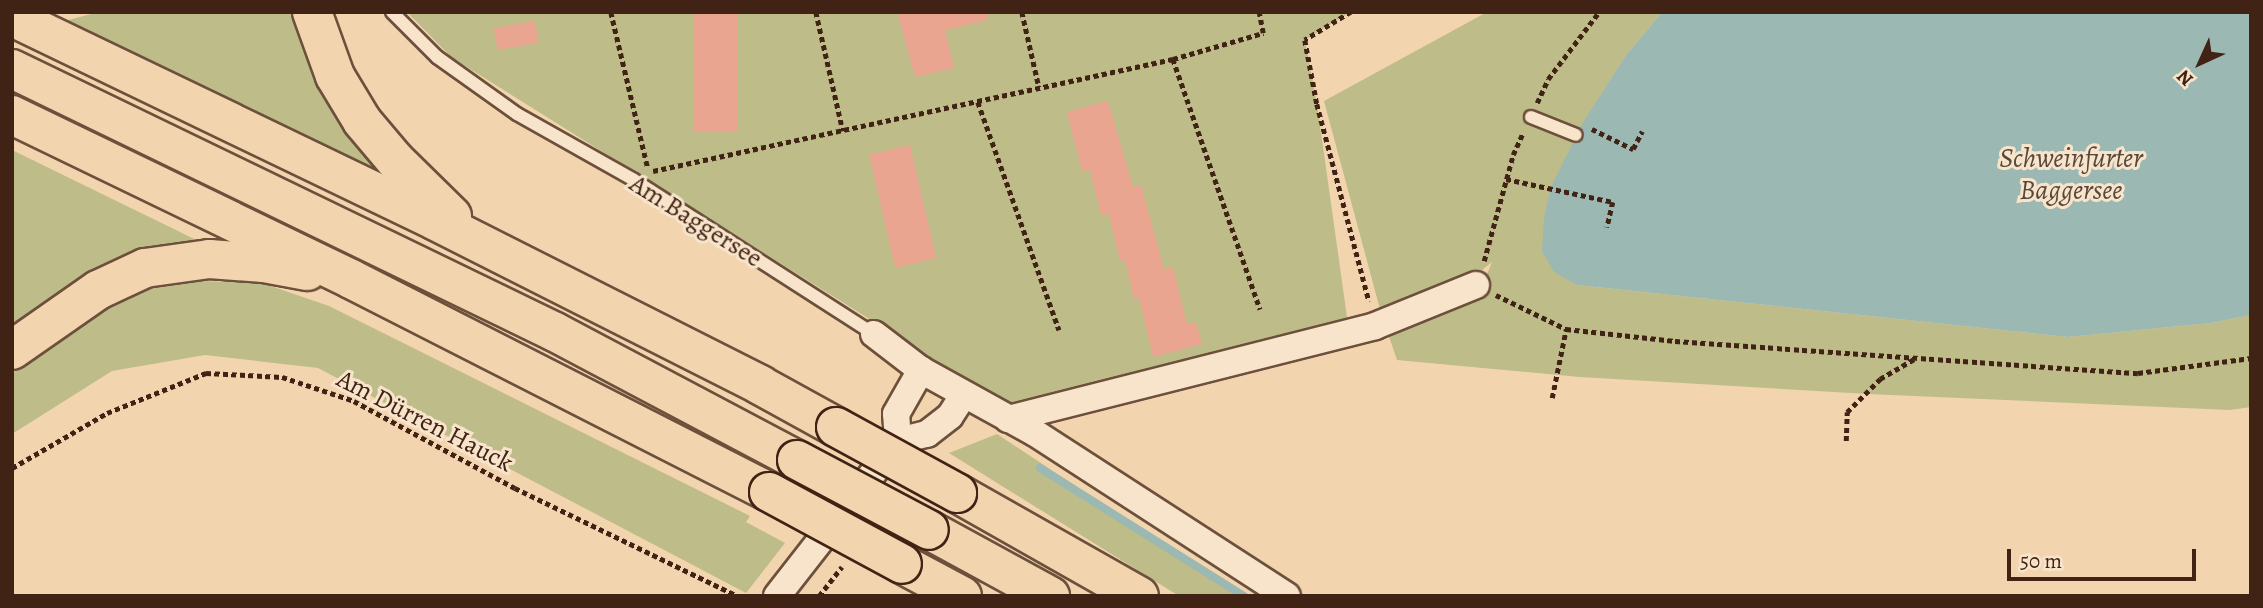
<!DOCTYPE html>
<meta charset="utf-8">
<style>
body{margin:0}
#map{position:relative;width:2263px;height:608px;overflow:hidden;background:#f2d5af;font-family:Alegreya,serif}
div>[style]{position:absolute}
.green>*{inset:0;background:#bebc88}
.water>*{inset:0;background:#9cb8b2}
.stream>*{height:8px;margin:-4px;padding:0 4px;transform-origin:4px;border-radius:4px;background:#9cb8b2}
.building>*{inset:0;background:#eaa590;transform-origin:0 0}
.path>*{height:4.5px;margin-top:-2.25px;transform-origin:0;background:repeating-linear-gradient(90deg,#412315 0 5px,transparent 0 8.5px)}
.roads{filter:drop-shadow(2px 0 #6d503c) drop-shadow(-2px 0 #6d503c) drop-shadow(0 2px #6d503c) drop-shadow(0 -2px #6d503c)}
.service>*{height:12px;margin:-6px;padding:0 6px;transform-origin:6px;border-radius:6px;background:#f7e4cb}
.minor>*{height:26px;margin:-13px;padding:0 13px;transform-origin:13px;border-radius:13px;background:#f7e4cb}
.motorway>*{height:38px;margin:-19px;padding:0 19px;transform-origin:19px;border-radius:19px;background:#f2d5af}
.bridges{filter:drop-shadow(2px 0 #412315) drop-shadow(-2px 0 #412315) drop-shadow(0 2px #412315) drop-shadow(0 -2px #412315)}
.motorway-bridge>*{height:38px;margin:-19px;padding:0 19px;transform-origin:19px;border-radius:19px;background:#f2d5af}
span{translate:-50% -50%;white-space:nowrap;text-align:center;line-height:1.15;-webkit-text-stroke:6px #f7e4cb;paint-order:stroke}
.street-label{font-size:26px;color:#412315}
.water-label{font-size:28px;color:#58483c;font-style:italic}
.frame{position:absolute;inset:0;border:14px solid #412315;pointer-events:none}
.north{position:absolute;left:2165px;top:28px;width:70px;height:70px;-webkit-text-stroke:5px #f7e4cb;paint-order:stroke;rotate:225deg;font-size:19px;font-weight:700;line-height:28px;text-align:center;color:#412315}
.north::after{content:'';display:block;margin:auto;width:24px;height:32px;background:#412315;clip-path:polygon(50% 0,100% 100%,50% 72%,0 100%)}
.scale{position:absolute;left:2007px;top:549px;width:189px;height:32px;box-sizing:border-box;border:4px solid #412315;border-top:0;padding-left:9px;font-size:21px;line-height:24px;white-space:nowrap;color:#412315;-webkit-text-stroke:5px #f7e4cb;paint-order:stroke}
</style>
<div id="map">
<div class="green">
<i style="clip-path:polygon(99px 12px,297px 12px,399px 190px,67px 28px,68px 20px)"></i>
<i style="clip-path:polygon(407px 12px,1351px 12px,1305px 40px,1317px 104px,1347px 317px,1332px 333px,1013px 409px,451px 57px)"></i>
<i style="clip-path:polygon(1487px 12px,1662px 12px,1626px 55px,1576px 135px,1577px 285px,2068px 337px,2211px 323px,2251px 315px,2251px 407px,2230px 410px,1868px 394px,1580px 377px,1397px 360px,1384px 322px,1477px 298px,1492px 262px,1461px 287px,1381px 313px,1324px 101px)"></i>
<i style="clip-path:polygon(12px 150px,223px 253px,12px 341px)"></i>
<i style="clip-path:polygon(200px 281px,262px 283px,329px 306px,750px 516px,746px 522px,785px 543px,746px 593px,318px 368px,205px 355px,112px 371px,12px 434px,12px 374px,24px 364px,87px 319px,150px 289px)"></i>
<i style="clip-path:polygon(997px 434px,1241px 596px,1179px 596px,949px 453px)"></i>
</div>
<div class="water">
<i style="clip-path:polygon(1662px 12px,2251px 12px,2251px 315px,2211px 323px,2068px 337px,1577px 285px,1554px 272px,1542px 251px,1544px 218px,1551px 187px,1582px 124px,1626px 55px)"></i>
</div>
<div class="stream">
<i style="left:1040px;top:468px;width:241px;rotate:32.1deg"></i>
</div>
<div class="building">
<i style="left:694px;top:12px;width:43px;height:120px"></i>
<i style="clip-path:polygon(909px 12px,987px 12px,988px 20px,945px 30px,954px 68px,915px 77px,898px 15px)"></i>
<i style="left:535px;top:21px;width:22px;height:42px;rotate:80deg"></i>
<i style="clip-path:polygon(1108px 101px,1133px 187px,1141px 185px,1164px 269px,1173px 267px,1187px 324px,1196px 322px,1202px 344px,1153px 357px,1139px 298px,1134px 299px,1125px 260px,1120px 261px,1109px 214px,1101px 215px,1090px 170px,1082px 171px,1067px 112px)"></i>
<i style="left:910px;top:145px;width:116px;height:42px;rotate:77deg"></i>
</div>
<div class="path">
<i style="left:611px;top:12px;width:160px;rotate:76.7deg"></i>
<i style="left:816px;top:12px;width:122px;rotate:77.2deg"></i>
<i style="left:1022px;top:12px;width:77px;rotate:77.2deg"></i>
<i style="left:1351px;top:12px;width:54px;rotate:148.7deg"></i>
<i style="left:1305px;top:40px;width:65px;rotate:79.4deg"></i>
<i style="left:1317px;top:104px;width:204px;rotate:75.2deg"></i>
<i style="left:1173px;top:59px;width:265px;rotate:70.8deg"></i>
<i style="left:978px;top:102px;width:242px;rotate:70.4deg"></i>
<i style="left:1537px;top:103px;width:26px;rotate:-65deg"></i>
<i style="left:1548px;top:79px;width:84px;rotate:-52.7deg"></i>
<i style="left:1592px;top:129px;width:46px;rotate:26deg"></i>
<i style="left:1633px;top:149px;width:20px;rotate:-63deg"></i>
<i style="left:653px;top:171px;width:532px;rotate:-12.15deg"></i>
<i style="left:1173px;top:59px;width:94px;rotate:-16.1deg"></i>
<i style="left:1263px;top:33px;width:21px;rotate:-101deg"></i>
<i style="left:1506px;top:179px;width:109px;rotate:12.1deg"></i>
<i style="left:1613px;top:202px;width:26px;rotate:103deg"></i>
<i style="left:1484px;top:261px;width:110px;rotate:-74.7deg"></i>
<i style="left:1513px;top:155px;width:24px;rotate:-66deg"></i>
<i style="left:1496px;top:295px;width:78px;rotate:25.9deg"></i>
<i style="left:1566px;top:329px;width:110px;rotate:6.3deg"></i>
<i style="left:1675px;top:341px;width:464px;rotate:4deg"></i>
<i style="left:2138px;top:373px;width:114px;rotate:-7.6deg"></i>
<i style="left:1552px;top:398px;width:70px;rotate:-78.5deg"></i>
<i style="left:1846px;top:441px;width:29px;rotate:-88deg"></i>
<i style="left:1847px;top:412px;width:47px;rotate:-45deg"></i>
<i style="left:1880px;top:379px;width:42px;rotate:-30.3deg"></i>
<i style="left:12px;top:468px;width:110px;rotate:-30.1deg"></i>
<i style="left:107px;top:413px;width:107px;rotate:-22deg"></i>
<i style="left:206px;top:373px;width:76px;rotate:3deg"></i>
<i style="left:282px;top:377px;width:76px;rotate:18.4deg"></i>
<i style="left:354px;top:401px;width:183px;rotate:28.4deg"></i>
<i style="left:515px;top:488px;width:247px;rotate:25.9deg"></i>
<i style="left:819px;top:596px;width:37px;rotate:-52deg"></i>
</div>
<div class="roads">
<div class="service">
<i style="left:392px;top:12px;width:64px;rotate:45deg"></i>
<i style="left:437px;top:57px;width:98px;rotate:35.5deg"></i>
<i style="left:517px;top:114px;width:134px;rotate:29.4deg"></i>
<i style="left:634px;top:180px;width:285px;rotate:32.7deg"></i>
<i style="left:1531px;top:117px;width:48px;rotate:21.8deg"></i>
</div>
<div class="minor">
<i style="left:874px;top:334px;width:59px;rotate:37.5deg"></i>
<i style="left:921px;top:370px;width:130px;rotate:28.9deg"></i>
<i style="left:1035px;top:433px;width:300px;rotate:32.9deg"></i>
<i style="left:1008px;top:419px;width:379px;rotate:-14.2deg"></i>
<i style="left:1375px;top:326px;width:109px;rotate:-22.1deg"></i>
<i style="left:898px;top:441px;width:27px;rotate:-94deg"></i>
<i style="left:896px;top:414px;width:51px;rotate:-60.4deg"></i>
<i style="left:777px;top:596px;width:197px;rotate:-52deg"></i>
<i style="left:898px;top:441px;width:30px;rotate:-14deg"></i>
<i style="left:927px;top:434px;width:29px;rotate:-38deg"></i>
<i style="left:950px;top:416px;width:24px;rotate:-57deg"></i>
</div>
<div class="motorway">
<i style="left:312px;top:12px;width:68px;rotate:70.2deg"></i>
<i style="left:335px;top:76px;width:52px;rotate:59deg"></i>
<i style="left:362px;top:121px;width:51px;rotate:49.8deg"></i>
<i style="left:395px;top:160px;width:80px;rotate:44.5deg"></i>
<i style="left:12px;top:17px;width:471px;rotate:25.7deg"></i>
<i style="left:436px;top:221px;width:363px;rotate:26.8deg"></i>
<i style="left:760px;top:385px;width:87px;rotate:28.9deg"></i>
<i style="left:12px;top:69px;width:603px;rotate:25.84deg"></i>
<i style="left:555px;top:332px;width:274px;rotate:27.9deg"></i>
<i style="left:12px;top:115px;width:377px;rotate:25.8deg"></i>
<i style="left:351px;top:279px;width:469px;rotate:27deg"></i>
<i style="left:12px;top:350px;width:105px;rotate:-34.9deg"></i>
<i style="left:98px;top:290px;width:52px;rotate:-25.1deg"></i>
<i style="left:145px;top:268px;width:65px;rotate:-8deg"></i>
<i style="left:209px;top:259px;width:55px;rotate:4.2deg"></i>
<i style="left:264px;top:263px;width:44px;rotate:10.5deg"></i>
<i style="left:957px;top:493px;width:209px;rotate:29.5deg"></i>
<i style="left:929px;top:530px;width:138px;rotate:28.6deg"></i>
<i style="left:902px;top:564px;width:68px;rotate:28.1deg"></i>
</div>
</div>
<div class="bridges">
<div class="motorway-bridge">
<i style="left:836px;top:427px;width:138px;rotate:28.6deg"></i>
<i style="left:797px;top:460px;width:149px;rotate:27.9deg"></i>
<i style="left:769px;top:492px;width:151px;rotate:28.4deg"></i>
</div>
</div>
<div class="street-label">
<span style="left:696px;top:221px;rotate:32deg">Am Baggersee</span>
<span style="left:425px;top:421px;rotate:27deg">Am Dürren Hauck</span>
</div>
<div class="water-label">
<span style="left:2071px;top:174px">Schweinfurter<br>Baggersee</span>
</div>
<div class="frame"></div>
<div class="north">N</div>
<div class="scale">50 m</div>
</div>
